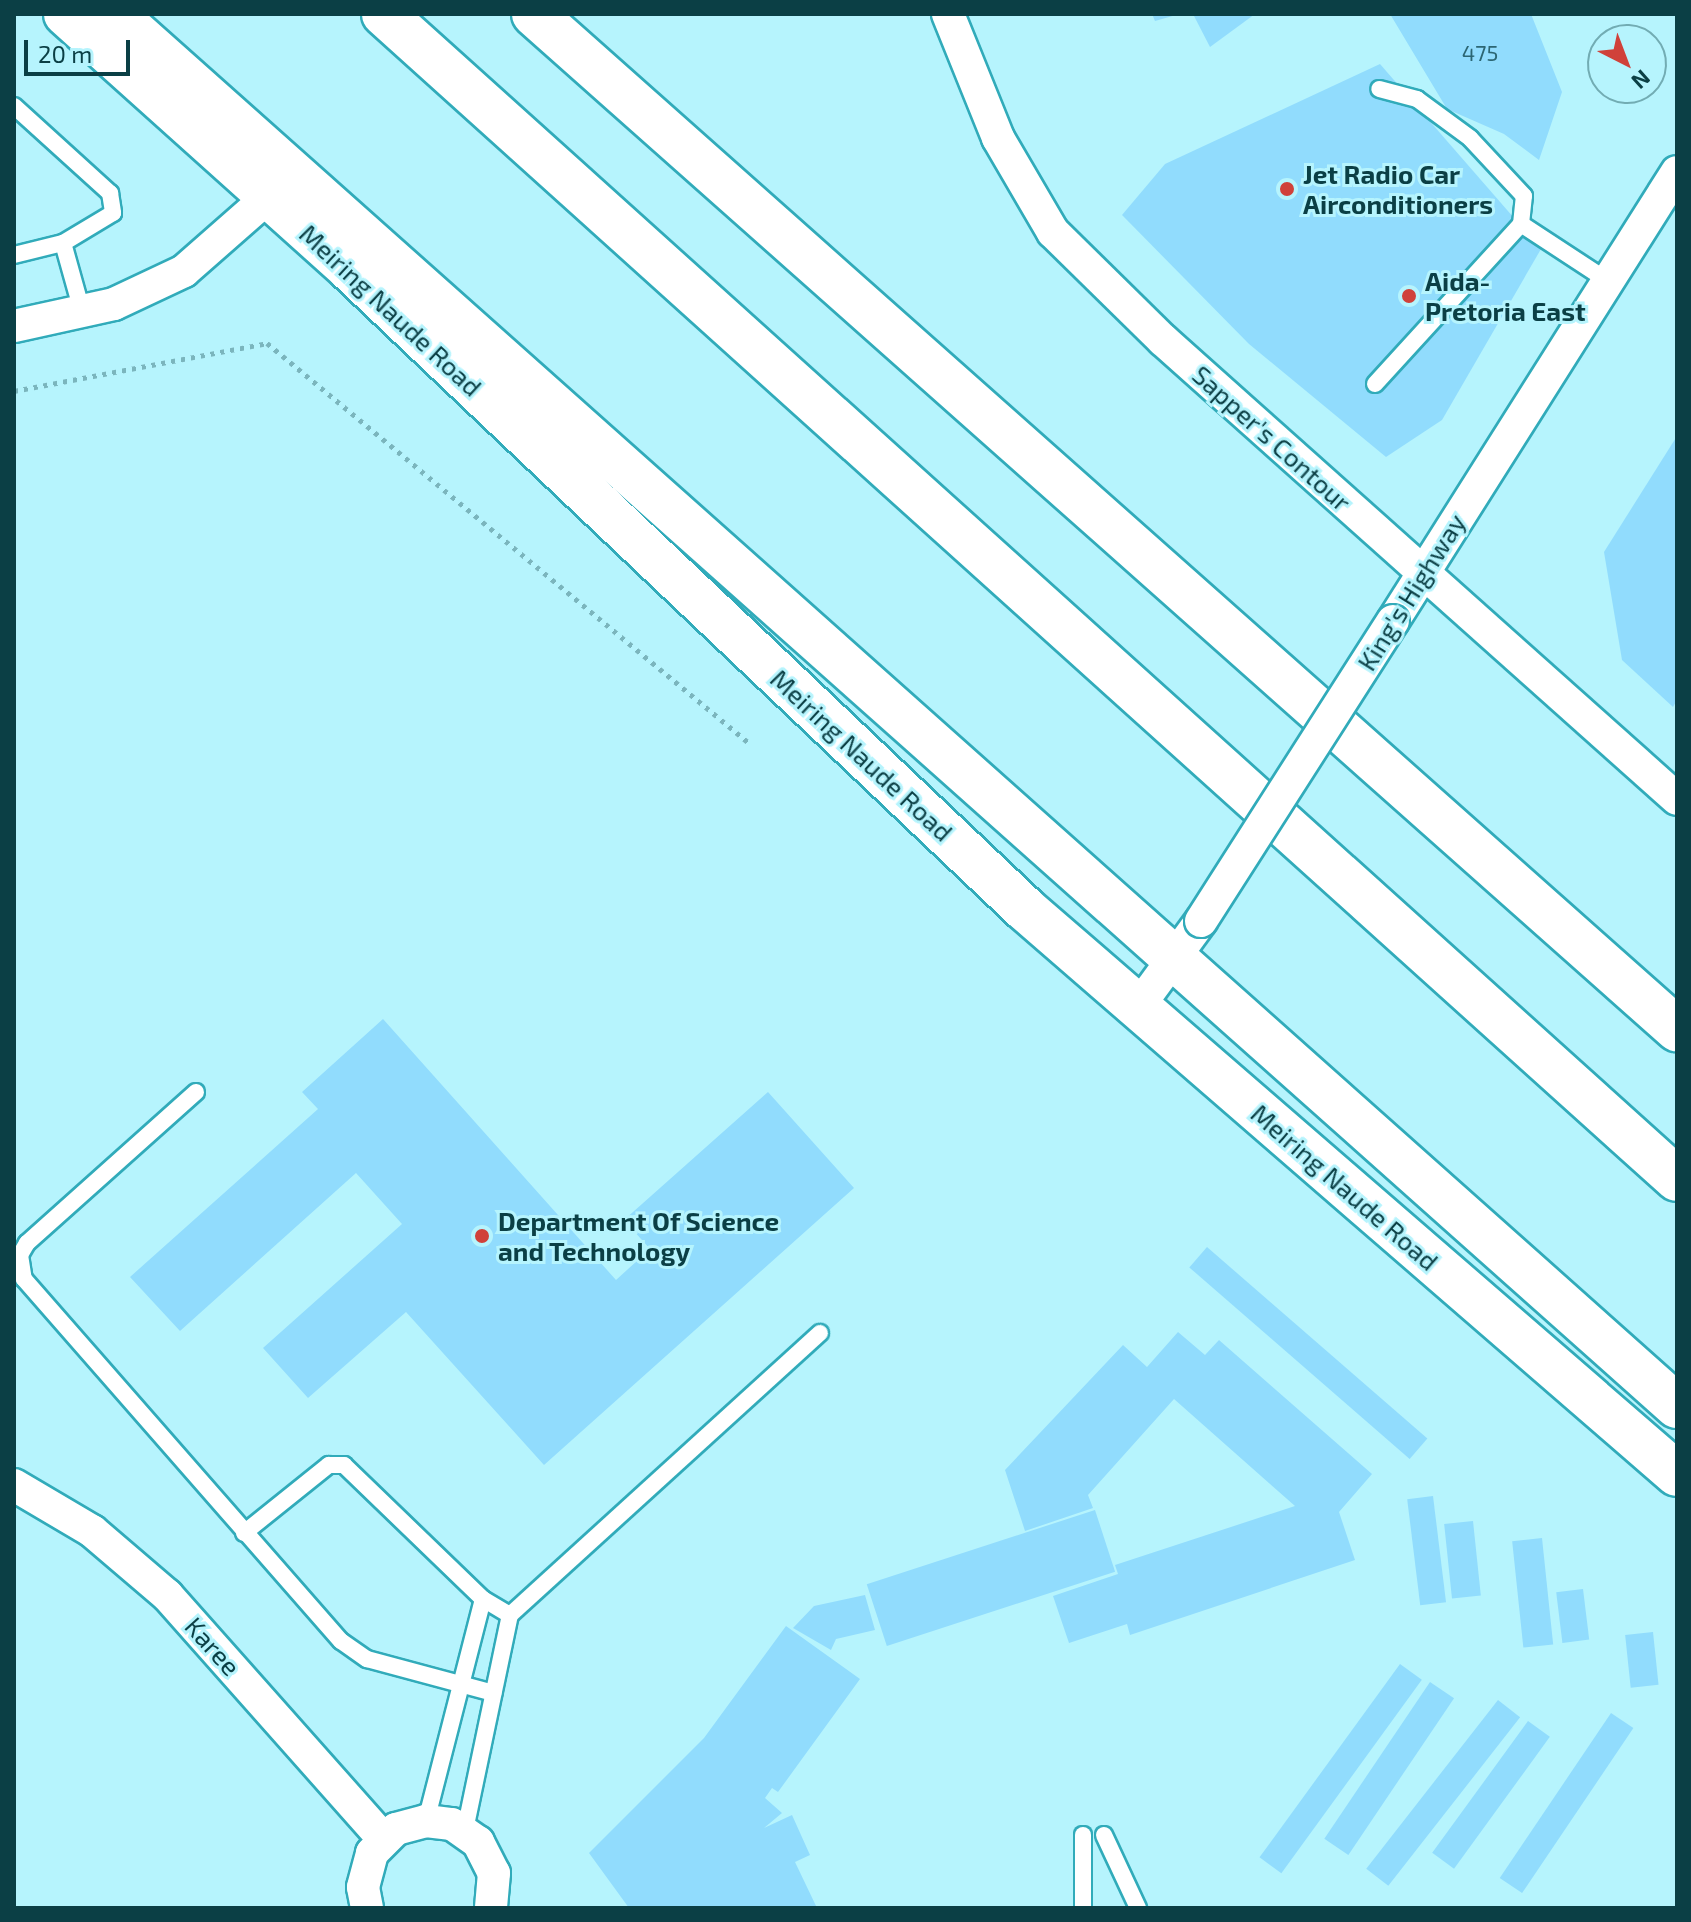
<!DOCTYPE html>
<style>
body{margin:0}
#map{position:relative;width:1691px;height:1922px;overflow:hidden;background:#b6f4fd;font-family:"Exo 2",sans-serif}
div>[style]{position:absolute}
.building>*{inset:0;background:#91dcfd;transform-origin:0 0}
.path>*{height:5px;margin-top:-2.5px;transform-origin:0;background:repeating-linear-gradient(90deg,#7bb5bd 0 4px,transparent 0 10px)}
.roads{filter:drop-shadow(2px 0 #31abba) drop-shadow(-2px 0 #31abba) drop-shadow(0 2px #31abba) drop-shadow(0 -2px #31abba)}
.lane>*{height:16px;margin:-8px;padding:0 8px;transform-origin:8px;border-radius:8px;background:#fff}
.street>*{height:32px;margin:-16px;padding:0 16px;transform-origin:16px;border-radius:16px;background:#fff}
.secondary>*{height:44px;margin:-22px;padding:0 22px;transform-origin:22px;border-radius:22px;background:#fff}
.highway>*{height:44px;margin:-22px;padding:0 22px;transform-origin:22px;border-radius:22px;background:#fff}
.bridges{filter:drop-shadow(2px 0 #31abba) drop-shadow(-2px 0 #31abba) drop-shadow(0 2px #31abba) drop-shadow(0 -2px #31abba)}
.street-bridge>*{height:32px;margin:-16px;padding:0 16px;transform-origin:16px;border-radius:16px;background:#fff}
.dots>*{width:22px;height:22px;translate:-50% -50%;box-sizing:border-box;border:4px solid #b6f4fd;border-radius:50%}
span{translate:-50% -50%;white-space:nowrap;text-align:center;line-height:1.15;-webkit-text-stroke:6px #b6f4fd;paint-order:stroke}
.number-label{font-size:22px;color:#2c6673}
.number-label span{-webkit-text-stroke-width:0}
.poi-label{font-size:26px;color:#0b3f45;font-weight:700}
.left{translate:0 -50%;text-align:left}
.street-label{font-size:26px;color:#0b3f45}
.frame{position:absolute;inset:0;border:16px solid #0b3f45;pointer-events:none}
.north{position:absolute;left:1587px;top:24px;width:80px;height:80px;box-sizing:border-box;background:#b6f4fd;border:2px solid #72acb3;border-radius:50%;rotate:138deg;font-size:22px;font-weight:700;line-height:32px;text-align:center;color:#0b3f45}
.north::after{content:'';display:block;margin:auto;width:28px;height:36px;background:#d0413a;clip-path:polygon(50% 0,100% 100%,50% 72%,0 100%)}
.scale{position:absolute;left:24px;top:40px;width:106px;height:36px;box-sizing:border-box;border:4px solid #0b3f45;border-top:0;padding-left:10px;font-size:24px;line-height:28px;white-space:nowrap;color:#0b3f45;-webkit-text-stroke:6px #b6f4fd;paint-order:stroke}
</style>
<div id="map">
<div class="building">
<i style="clip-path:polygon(1152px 14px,1176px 14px,1176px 15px,1155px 21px)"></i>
<i style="clip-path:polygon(1193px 14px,1255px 14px,1210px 47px)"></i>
<i style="clip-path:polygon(1390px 14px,1531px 14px,1562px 92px,1539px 160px,1504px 134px,1447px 109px)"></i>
<i style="clip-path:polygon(1380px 64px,1541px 249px,1442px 420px,1386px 457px,1249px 344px,1122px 215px,1165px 164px)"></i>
<i style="clip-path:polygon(1677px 436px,1677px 700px,1673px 707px,1622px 660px,1604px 552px)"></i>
<i style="clip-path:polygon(383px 1019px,616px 1280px,650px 1249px,624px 1220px,768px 1092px,854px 1188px,544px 1465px,406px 1312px,308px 1398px,263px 1348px,402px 1224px,356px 1173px,180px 1331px,130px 1277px,318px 1109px,302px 1092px)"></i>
<i style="left:1207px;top:1247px;width:292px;height:27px;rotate:41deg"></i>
<i style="clip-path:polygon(1178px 1332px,1205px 1355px,1219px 1340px,1372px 1474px,1339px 1512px,1355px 1560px,1130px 1635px,1127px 1624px,1069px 1643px,1053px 1596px,1118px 1574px,1115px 1565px,1295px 1506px,1174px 1399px,1088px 1495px,1093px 1508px,1025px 1531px,1005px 1470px,1123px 1345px,1147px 1367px)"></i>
<i style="left:1433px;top:1496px;width:107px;height:26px;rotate:83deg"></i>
<i style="left:1095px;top:1510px;width:65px;height:240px;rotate:72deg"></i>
<i style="left:1473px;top:1521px;width:75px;height:29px;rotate:84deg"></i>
<i style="left:1542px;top:1538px;width:107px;height:30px;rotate:84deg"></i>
<i style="left:1583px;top:1589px;width:51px;height:27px;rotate:83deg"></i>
<i style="clip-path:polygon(865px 1595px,875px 1630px,836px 1639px,831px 1650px,793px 1628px,814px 1606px)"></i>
<i style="clip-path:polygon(786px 1626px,860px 1679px,778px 1792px,772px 1788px,765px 1798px,782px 1813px,764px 1828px,792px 1815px,810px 1855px,795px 1862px,817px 1908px,629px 1908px,589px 1853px,704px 1738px)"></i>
<i style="left:1653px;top:1632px;width:53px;height:28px;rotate:84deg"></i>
<i style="left:1400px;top:1664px;width:27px;height:239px;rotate:36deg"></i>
<i style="left:1430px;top:1682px;width:29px;height:189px;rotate:34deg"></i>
<i style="left:1498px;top:1700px;width:28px;height:214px;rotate:38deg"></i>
<i style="left:1611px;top:1713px;width:27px;height:199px;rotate:34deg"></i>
<i style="left:1528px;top:1721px;width:27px;height:163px;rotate:36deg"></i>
</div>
<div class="path">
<i style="left:14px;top:391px;width:258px;rotate:-10.7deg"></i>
<i style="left:267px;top:343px;width:626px;rotate:39.69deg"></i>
</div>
<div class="roads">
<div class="lane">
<i style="left:14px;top:106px;width:130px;rotate:42.2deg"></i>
<i style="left:110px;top:193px;width:20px;rotate:81deg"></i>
<i style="left:113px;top:213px;width:58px;rotate:149deg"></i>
<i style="left:1521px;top:224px;width:104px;rotate:33.2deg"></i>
<i style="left:14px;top:255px;width:50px;rotate:-13.8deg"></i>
<i style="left:63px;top:243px;width:71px;rotate:74.4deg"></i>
<i style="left:1375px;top:384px;width:217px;rotate:-47.6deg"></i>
<i style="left:1521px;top:224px;width:28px;rotate:-84deg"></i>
<i style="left:1524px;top:196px;width:79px;rotate:-133deg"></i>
<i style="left:1470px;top:138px;width:66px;rotate:-143.7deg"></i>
<i style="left:1417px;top:99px;width:39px;rotate:-165deg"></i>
<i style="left:196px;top:1092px;width:227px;rotate:138.2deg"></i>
<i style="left:27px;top:1243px;width:14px;rotate:120deg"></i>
<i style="left:20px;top:1255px;width:24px;rotate:81deg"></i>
<i style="left:24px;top:1279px;width:481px;rotate:48.8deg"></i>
<i style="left:341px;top:1641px;width:32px;rotate:35deg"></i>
<i style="left:367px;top:1659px;width:131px;rotate:15deg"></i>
<i style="left:244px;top:1533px;width:109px;rotate:-38.7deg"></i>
<i style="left:329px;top:1465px;width:15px"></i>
<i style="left:344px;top:1465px;width:193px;rotate:44deg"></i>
<i style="left:483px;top:1599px;width:31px;rotate:31deg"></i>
<i style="left:510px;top:1615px;width:419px;rotate:-42.3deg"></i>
<i style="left:426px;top:1821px;width:229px;rotate:-75.6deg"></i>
<i style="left:465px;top:1830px;width:220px;rotate:-78.2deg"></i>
<i style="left:1083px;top:1835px;width:73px;rotate:90deg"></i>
<i style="left:1104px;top:1835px;width:81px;rotate:65deg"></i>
</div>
<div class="street">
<i style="left:948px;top:14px;width:134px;rotate:68deg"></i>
<i style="left:998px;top:138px;width:109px;rotate:59.7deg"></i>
<i style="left:1053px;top:232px;width:154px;rotate:44.5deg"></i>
<i style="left:1163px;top:340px;width:689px;rotate:41.76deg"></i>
<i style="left:14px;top:326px;width:102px;rotate:-12.4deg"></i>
<i style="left:114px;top:304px;width:77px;rotate:-25.2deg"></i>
<i style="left:184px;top:271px;width:133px;rotate:-41.3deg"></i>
<i style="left:1393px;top:621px;width:531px;rotate:-57.69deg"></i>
<i style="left:1138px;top:1007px;width:107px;rotate:-53.8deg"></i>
<i style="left:14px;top:1485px;width:91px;rotate:30.5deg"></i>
<i style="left:92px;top:1531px;width:99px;rotate:40.5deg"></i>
<i style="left:167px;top:1595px;width:327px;rotate:48.4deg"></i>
<i style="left:367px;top:1908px;width:21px;rotate:-101deg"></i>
<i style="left:363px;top:1887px;width:35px;rotate:-75deg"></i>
<i style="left:372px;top:1853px;width:34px;rotate:-45deg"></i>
<i style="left:396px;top:1829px;width:31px;rotate:-15deg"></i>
<i style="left:426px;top:1821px;width:26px;rotate:7deg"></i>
<i style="left:452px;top:1824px;width:32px;rotate:35deg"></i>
<i style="left:478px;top:1842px;width:35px;rotate:63deg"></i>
<i style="left:494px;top:1873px;width:35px;rotate:95deg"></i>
</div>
<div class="secondary">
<i style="left:66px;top:14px;width:382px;rotate:41.9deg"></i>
<i style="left:350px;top:269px;width:929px;rotate:43.47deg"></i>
<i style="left:1024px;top:908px;width:864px;rotate:40.92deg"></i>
<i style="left:114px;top:14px;width:2093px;rotate:41.69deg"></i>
</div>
<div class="highway">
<i style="left:384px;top:14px;width:1740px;rotate:42.02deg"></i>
<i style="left:534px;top:14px;width:1529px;rotate:41.61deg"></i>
</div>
</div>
<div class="bridges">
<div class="street-bridge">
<i style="left:1201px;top:921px;width:356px;rotate:-57.4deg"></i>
</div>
</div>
<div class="dots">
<i style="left:1287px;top:189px;background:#d0413a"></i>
<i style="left:1409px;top:296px;background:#d0413a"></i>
<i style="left:482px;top:1236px;background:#d0413a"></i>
</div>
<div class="number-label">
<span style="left:1480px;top:53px">475</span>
</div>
<div class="poi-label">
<span class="left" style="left:1303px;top:189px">Jet Radio Car<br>Airconditioners</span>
<span class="left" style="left:1425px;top:296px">Aida-<br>Pretoria East</span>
<span class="left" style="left:498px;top:1236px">Department Of Science<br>and Technology</span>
</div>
<div class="street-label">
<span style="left:391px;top:310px;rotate:43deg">Meiring Naude Road</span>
<span style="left:1272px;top:438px;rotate:42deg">Sapper's Contour</span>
<span style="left:1411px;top:592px;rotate:-58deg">King's Highway</span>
<span style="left:862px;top:755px;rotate:43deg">Meiring Naude Road</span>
<span style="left:1345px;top:1187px;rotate:41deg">Meiring Naude Road</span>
<span style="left:213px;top:1646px;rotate:48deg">Karee</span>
</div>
<div class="frame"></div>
<div class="north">N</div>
<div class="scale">20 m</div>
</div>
